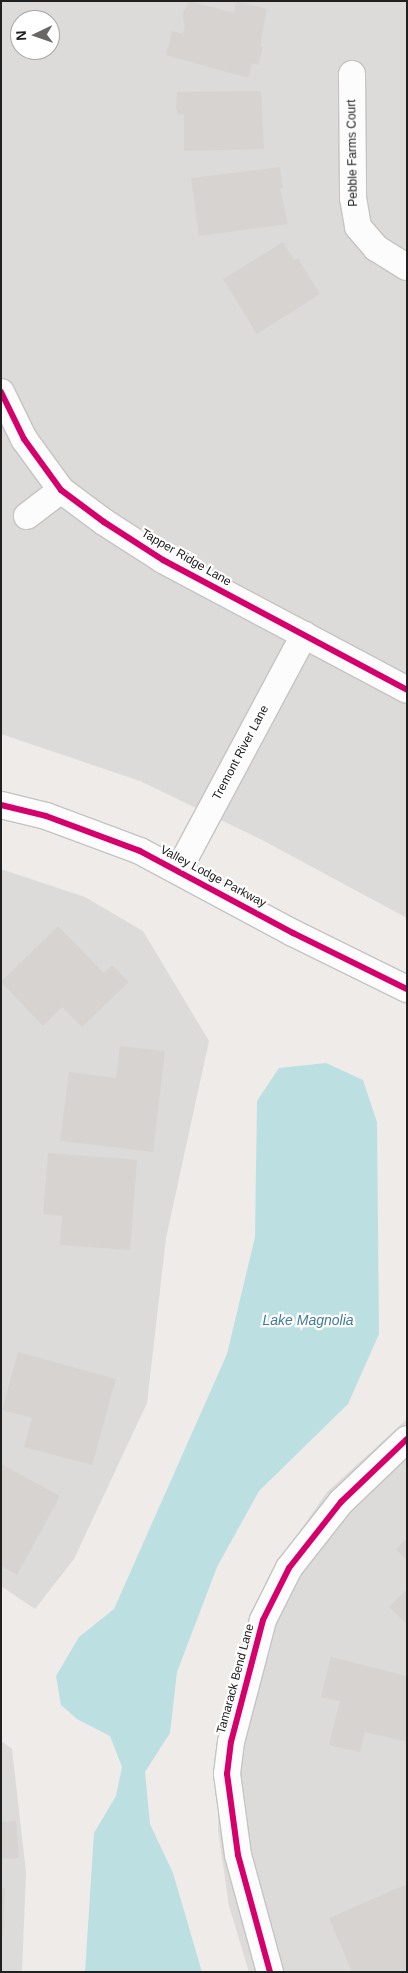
<!DOCTYPE html>
<style>
body{margin:0}
#map{position:relative;width:408px;height:1973px;overflow:hidden;background:#eeebe8;font-family:Arial,sans-serif}
div>[style]{position:absolute}
.residential>*{inset:0;background:#dddbda}
.water>*{inset:0;background:#bce0e1}
.building>*{inset:0;background:#d6d3d1}
.roads{filter:drop-shadow(1px 0 #c5c4c3) drop-shadow(-1px 0 #c5c4c3) drop-shadow(0 1px #c5c4c3) drop-shadow(0 -1px #c5c4c3)}
.minor>*{height:26px;margin:-13px;padding:0 13px;transform-origin:13px;border-radius:13px;background:#fcfcfc}
.cycleway>*{height:6px;margin:-3px;padding:0 3px;transform-origin:3px;border-radius:3px;background:#d6006c}
span{translate:-50% -50%;white-space:nowrap;text-align:center;line-height:1.15;-webkit-text-stroke:4.5px #fff;paint-order:stroke}
.street-label{font-size:12px;color:#202020}
.water-label{font-size:14px;color:#417b99;font-style:italic}
.frame{position:absolute;inset:0;border:2px solid #202020;pointer-events:none}
.north{position:absolute;left:10px;top:10px;width:50px;height:50px;box-sizing:border-box;background:#fff;border:1px solid #a6a6a6;border-radius:50%;rotate:267deg;font-size:14px;font-weight:700;line-height:20px;text-align:center;color:#202020}
.north::after{content:'';display:block;margin:auto;width:18px;height:22px;background:#686766;clip-path:polygon(50% 0,100% 100%,50% 72%,0 100%)}
</style>
<div id="map">
<div class="residential">
<i style="clip-path:polygon(evenodd,1px 1px,407px 1px,407px 918px,262px 840px,140px 781px,1px 734px,1px 1px,20px 20px,50px 20px,50px 50px,20px 50px,20px 20px)"></i>
<i style="clip-path:polygon(1px 869px,85px 897px,143px 931px,209px 1041px,166px 1238px,147px 1403px,74px 1559px,35px 1609px,1px 1586px)"></i>
<i style="clip-path:polygon(407px 1419px,407px 1972px,249px 1972px,229px 1906px,218px 1830px,219px 1753px,232px 1682px,250px 1621px,291px 1544px,327px 1492px)"></i>
<i style="clip-path:polygon(1px 1741px,12px 1749px,26px 1872px,22px 1972px,1px 1972px)"></i>
</div>
<div class="water">
<i style="clip-path:polygon(326px 1063px,363px 1080px,377px 1122px,379px 1334px,348px 1404px,259px 1491px,217px 1567px,177px 1672px,170px 1733px,145px 1772px,150px 1824px,173px 1873px,202px 1972px,85px 1972px,94px 1833px,116px 1796px,122px 1767px,110px 1736px,77px 1719px,61px 1705px,56px 1676px,79px 1637px,114px 1609px,227px 1354px,255px 1237px,257px 1101px,279px 1068px)"></i>
</div>
<div class="building">
<i style="clip-path:polygon(189px 1px,234px 13px,236px 1px,267px 9px,260px 46px,263px 47px,258px 65px,253px 63px,248px 78px,166px 55px,172px 31px,183px 34px,185px 26px,182px 15px)"></i>
<i style="clip-path:polygon(261px 91px,264px 149px,184px 151px,184px 114px,178px 115px,176px 108px,177px 92px)"></i>
<i style="clip-path:polygon(280px 167px,283px 188px,280px 189px,288px 224px,199px 236px,191px 178px)"></i>
<i style="clip-path:polygon(283px 242px,294px 260px,298px 258px,320px 294px,257px 334px,223px 279px)"></i>
<i style="clip-path:polygon(58px 926px,104px 973px,112px 965px,129px 982px,82px 1027px,62px 1007px,43px 1026px,1px 982px)"></i>
<i style="clip-path:polygon(120px 1046px,165px 1051px,153px 1152px,60px 1141px,69px 1072px,116px 1078px)"></i>
<i style="clip-path:polygon(48px 1153px,137px 1160px,130px 1250px,60px 1245px,62px 1216px,43px 1214px)"></i>
<i style="clip-path:polygon(18px 1352px,116px 1379px,92px 1465px,24px 1447px,32px 1418px,2px 1410px)"></i>
<i style="clip-path:polygon(1px 1464px,60px 1496px,17px 1575px,1px 1566px)"></i>
<i style="clip-path:polygon(407px 1538px,407px 1560px,396px 1549px)"></i>
<i style="clip-path:polygon(407px 1589px,407px 1624px,389px 1607px)"></i>
<i style="clip-path:polygon(331px 1657px,407px 1676px,407px 1742px,365px 1732px,360px 1752px,329px 1745px,340px 1701px,321px 1697px)"></i>
<i style="clip-path:polygon(16px 1821px,19px 1858px,1px 1859px,1px 1822px)"></i>
<i style="clip-path:polygon(407px 1884px,407px 1972px,352px 1972px,329px 1918px)"></i>
<i style="clip-path:polygon(1px 1888px,5px 1888px,3px 1937px,1px 1937px)"></i>
</div>
<div class="roads">
<div class="minor">
<i style="left:352px;top:74px;width:124px;rotate:89.5deg"></i>
<i style="left:353px;top:198px;width:29px;rotate:80deg"></i>
<i style="left:358px;top:227px;width:28px;rotate:49deg"></i>
<i style="left:376px;top:248px;width:36px;rotate:32deg"></i>
<i style="left:1px;top:392px;width:52px;rotate:63.9deg"></i>
<i style="left:24px;top:439px;width:63px;rotate:54deg"></i>
<i style="left:61px;top:490px;width:54px;rotate:36.7deg"></i>
<i style="left:104px;top:522px;width:70px;rotate:32.8deg"></i>
<i style="left:163px;top:560px;width:276px;rotate:28deg"></i>
<i style="left:27px;top:516px;width:43px;rotate:-37.4deg"></i>
<i style="left:1px;top:805px;width:46px;rotate:13.7deg"></i>
<i style="left:46px;top:816px;width:100px;rotate:20.4deg"></i>
<i style="left:140px;top:851px;width:174px;rotate:28.2deg"></i>
<i style="left:293px;top:933px;width:127px;rotate:26.2deg"></i>
<i style="left:178px;top:871px;width:268px;rotate:-61.9deg"></i>
<i style="left:270px;top:1972px;width:121px;rotate:-105.3deg"></i>
<i style="left:238px;top:1855px;width:82px;rotate:-97.7deg"></i>
<i style="left:227px;top:1774px;width:32px;rotate:-83deg"></i>
<i style="left:231px;top:1742px;width:126px;rotate:-75.3deg"></i>
<i style="left:263px;top:1620px;width:58px;rotate:-63.4deg"></i>
<i style="left:289px;top:1568px;width:84px;rotate:-51.8deg"></i>
<i style="left:341px;top:1502px;width:91px;rotate:-43.7deg"></i>
</div>
</div>
<div class="cycleway">
<i style="left:1px;top:392px;width:52px;rotate:63.9deg"></i>
<i style="left:24px;top:439px;width:63px;rotate:54deg"></i>
<i style="left:61px;top:490px;width:54px;rotate:36.7deg"></i>
<i style="left:104px;top:522px;width:70px;rotate:32.8deg"></i>
<i style="left:163px;top:560px;width:276px;rotate:28deg"></i>
<i style="left:1px;top:805px;width:46px;rotate:13.7deg"></i>
<i style="left:46px;top:816px;width:100px;rotate:20.4deg"></i>
<i style="left:140px;top:851px;width:174px;rotate:28.2deg"></i>
<i style="left:293px;top:933px;width:127px;rotate:26.2deg"></i>
<i style="left:270px;top:1972px;width:121px;rotate:-105.3deg"></i>
<i style="left:238px;top:1855px;width:82px;rotate:-97.7deg"></i>
<i style="left:227px;top:1774px;width:32px;rotate:-83deg"></i>
<i style="left:231px;top:1742px;width:126px;rotate:-75.3deg"></i>
<i style="left:263px;top:1620px;width:58px;rotate:-63.4deg"></i>
<i style="left:289px;top:1568px;width:84px;rotate:-51.8deg"></i>
<i style="left:341px;top:1502px;width:91px;rotate:-43.7deg"></i>
</div>
<div class="street-label">
<span style="left:353px;top:153px;rotate:-91deg">Pebble Farms Court</span>
<span style="left:186px;top:558px;rotate:30deg">Tapper Ridge Lane</span>
<span style="left:241px;top:753px;rotate:-62deg">Tremont River Lane</span>
<span style="left:213px;top:877px;rotate:28deg">Valley Lodge Parkway</span>
<span style="left:236px;top:1679px;rotate:-75deg">Tamarack Bend Lane</span>
</div>
<div class="water-label">
<span style="left:308px;top:1320px">Lake Magnolia</span>
</div>
<div class="frame"></div>
<div class="north">N</div>
</div>
